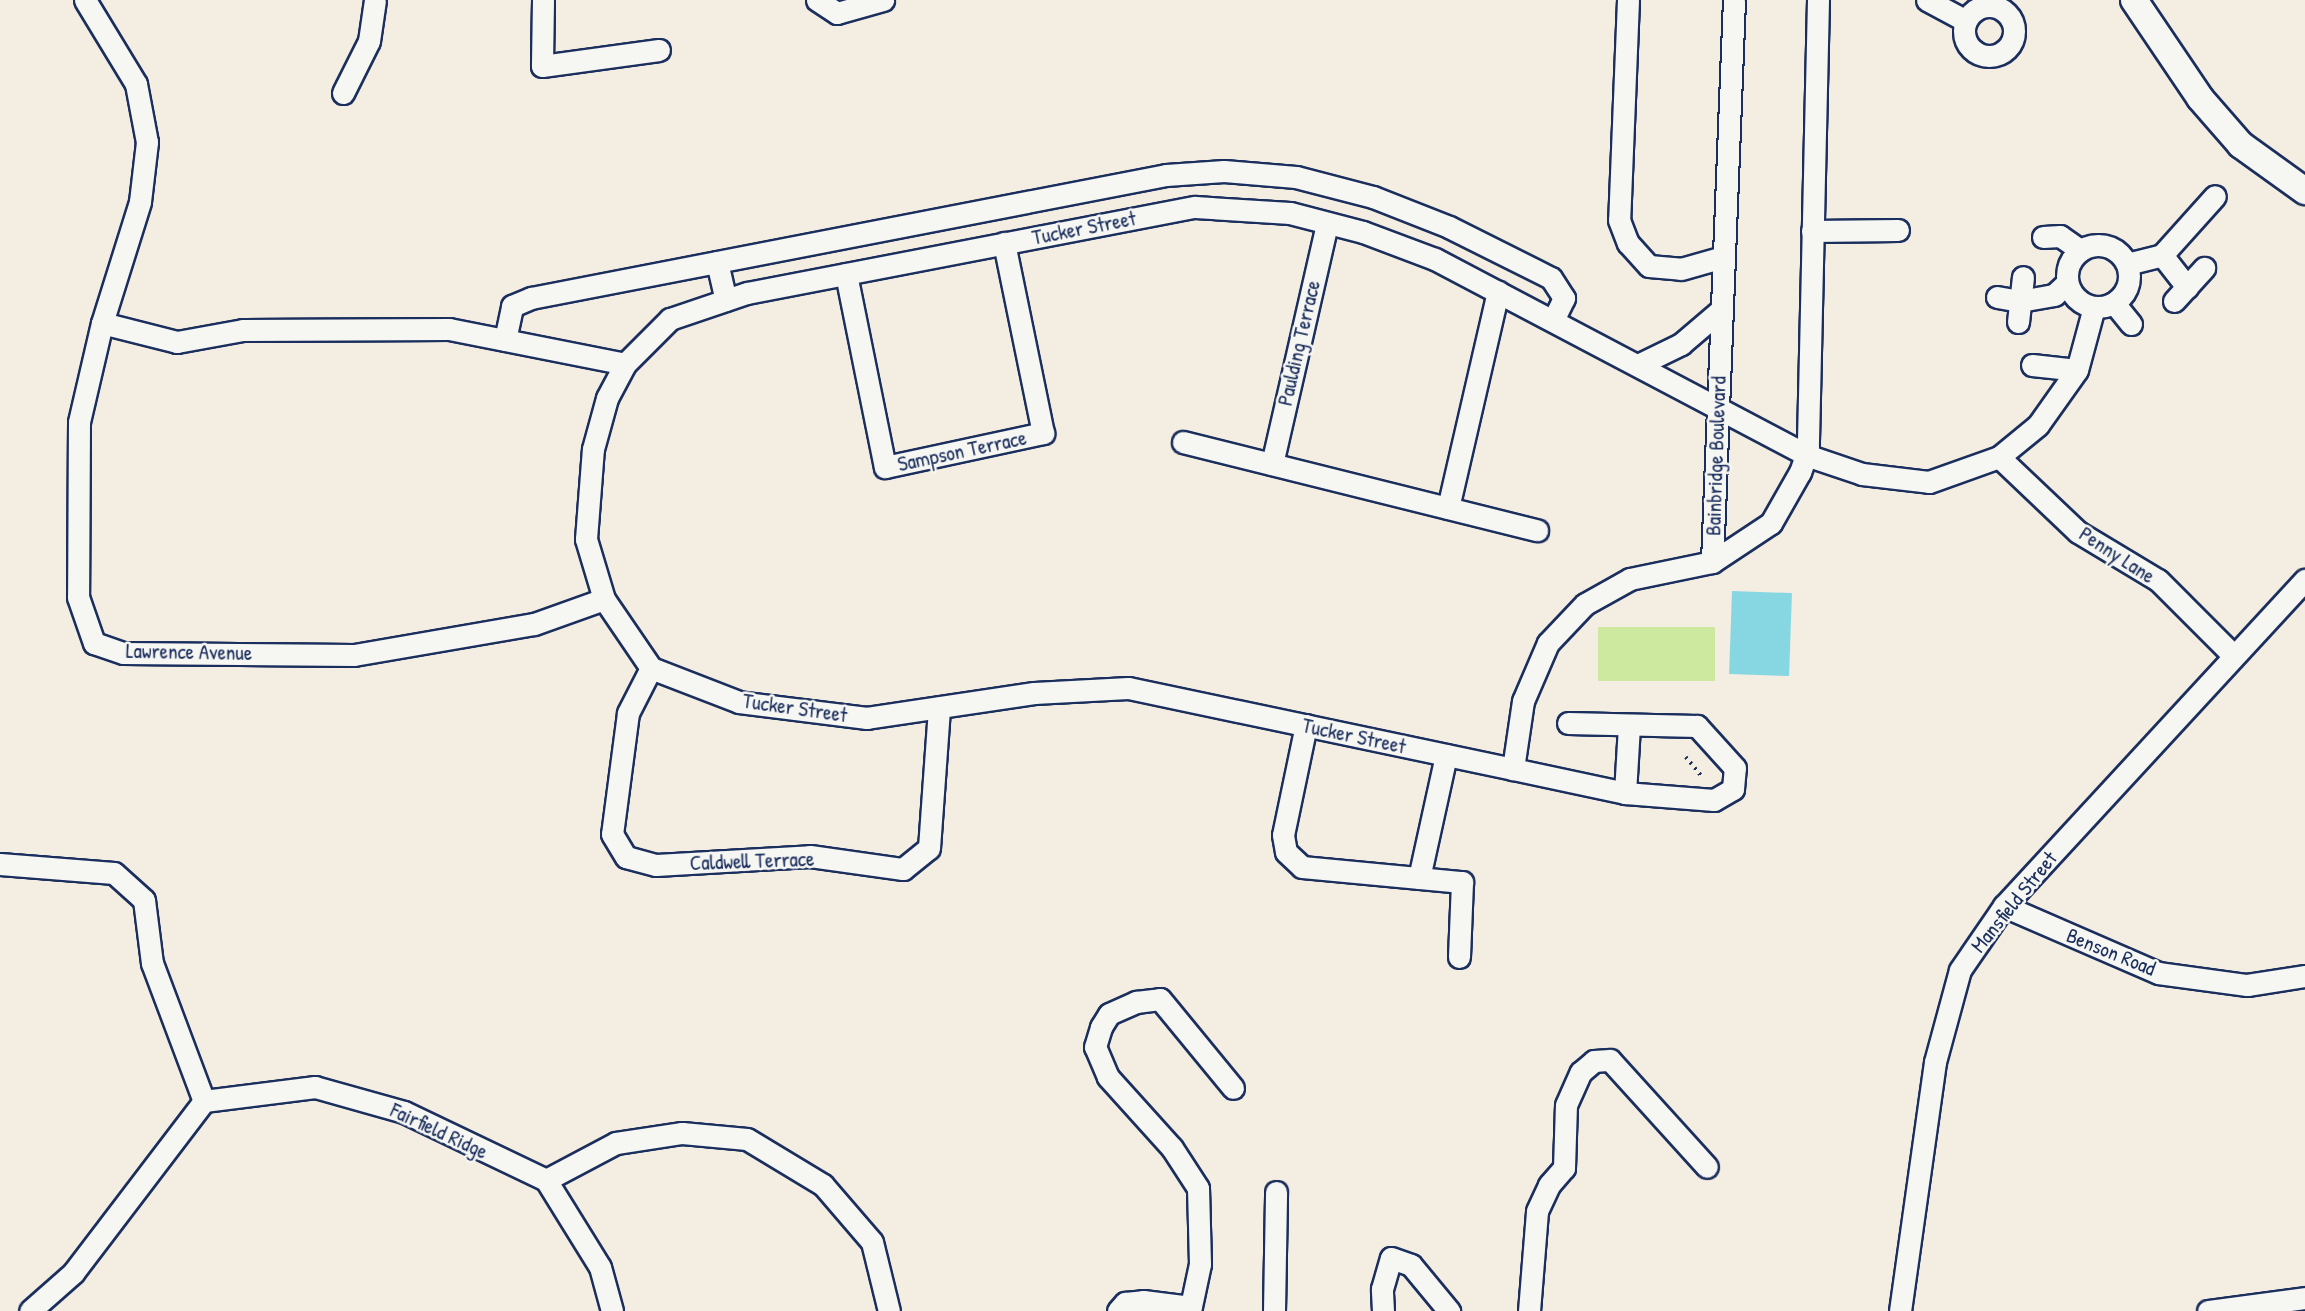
<!DOCTYPE html>
<style>
body{margin:0}
#map{position:relative;width:2305px;height:1311px;overflow:hidden;background:#f4ede1;font-family:"Patrick Hand",sans-serif}
div>[style]{position:absolute}
.green>*{inset:0;background:#cde99f;transform-origin:0 0}
.water>*{inset:0;background:#87d7e2;transform-origin:0 0}
.path>*{height:3.5px;margin-top:-1.75px;transform-origin:0;background:repeating-linear-gradient(90deg,#1b2f5e 0 2px,transparent 0 7px)}
.roads{filter:drop-shadow(2px 0 #1b2f5e) drop-shadow(-2px 0 #1b2f5e) drop-shadow(0 2px #1b2f5e) drop-shadow(0 -2px #1b2f5e)}
.minor>*{height:21px;margin:-10.5px;padding:0 10.5px;transform-origin:10.5px;border-radius:10.5px;background:#f6f6f2}
.minor>.ring{margin:-10.5px;padding:0;box-sizing:content-box;background:none;border:21px solid #f6f6f2;border-radius:50%}
.major>*{height:26px;margin:-13px;padding:0 13px;transform-origin:13px;border-radius:13px;background:#f6f6f2}
span{translate:-50% -50%;white-space:nowrap;text-align:center;line-height:1.15;-webkit-text-stroke:5px #f6f6f2;paint-order:stroke}
.street-label{font-size:21px;color:#1b2f5e}
</style>
<div id="map">
<div class="green">
<i style="left:1598px;top:627px;width:117px;height:54px"></i>
</div>
<div class="water">
<i style="left:1732px;top:591px;width:60px;height:83px;rotate:2deg"></i>
</div>
<div class="path">
<i style="left:1686px;top:757px;width:26px;rotate:51deg"></i>
</div>
<div class="roads">
<div class="minor">
<i style="left:85px;top:0;width:98px;rotate:58.7deg"></i>
<i style="left:136px;top:84px;width:59px;rotate:79.3deg"></i>
<i style="left:147px;top:142px;width:60px;rotate:96.7deg"></i>
<i style="left:140px;top:202px;width:127px;rotate:107.4deg"></i>
<i style="left:102px;top:323px;width:102px;rotate:103.1deg"></i>
<i style="left:79px;top:422px;width:175px;rotate:90.3deg"></i>
<i style="left:78px;top:597px;width:49px;rotate:70.8deg"></i>
<i style="left:94px;top:643px;width:31px;rotate:19deg"></i>
<i style="left:123px;top:653px;width:231px;rotate:0.5deg"></i>
<i style="left:354px;top:655px;width:183px;rotate:-9.8deg"></i>
<i style="left:534px;top:624px;width:74px;rotate:-19.7deg"></i>
<i style="left:543px;top:0;width:66px;rotate:90.9deg"></i>
<i style="left:542px;top:66px;width:118px;rotate:-7.8deg"></i>
<i style="left:817px;top:0;width:24px;rotate:33deg"></i>
<i style="left:837px;top:13px;width:48px;rotate:-15.8deg"></i>
<i style="left:1628px;top:0;width:220px;rotate:92.3deg"></i>
<i style="left:1619px;top:220px;width:25px;rotate:69deg"></i>
<i style="left:1628px;top:243px;width:31px;rotate:48deg"></i>
<i style="left:1649px;top:266px;width:32px;rotate:5deg"></i>
<i style="left:1681px;top:269px;width:44px;rotate:-15.9deg"></i>
<i style="left:1818px;top:0;width:448px;rotate:91.3deg"></i>
<i style="left:1808px;top:448px;width:7px;rotate:106deg"></i>
<i style="left:1806px;top:455px;width:18px;rotate:109deg"></i>
<i style="left:1800px;top:472px;width:59px;rotate:119.6deg"></i>
<i style="left:1771px;top:523px;width:71px;rotate:146.5deg"></i>
<i style="left:1712px;top:562px;width:84px;rotate:168.3deg"></i>
<i style="left:1630px;top:579px;width:51px;rotate:150.9deg"></i>
<i style="left:1585px;top:604px;width:54px;rotate:133.5deg"></i>
<i style="left:1548px;top:643px;width:63px;rotate:113.3deg"></i>
<i style="left:1523px;top:701px;width:69px;rotate:98.4deg"></i>
<i style="left:1513px;top:769px;width:393px;rotate:-168.1deg"></i>
<i style="left:1128px;top:688px;width:94px;rotate:177deg"></i>
<i style="left:1034px;top:693px;width:169px;rotate:171.5deg"></i>
<i style="left:867px;top:718px;width:129px;rotate:-172.9deg"></i>
<i style="left:739px;top:702px;width:94px;rotate:-158.9deg"></i>
<i style="left:651px;top:668px;width:83px;rotate:-124.3deg"></i>
<i style="left:604px;top:599px;width:63px;rotate:-106.7deg"></i>
<i style="left:586px;top:539px;width:90px;rotate:-85.6deg"></i>
<i style="left:593px;top:449px;width:53px;rotate:-74.6deg"></i>
<i style="left:607px;top:398px;width:38px;rotate:-62deg"></i>
<i style="left:625px;top:364px;width:64px;rotate:-45deg"></i>
<i style="left:670px;top:319px;width:81px;rotate:-18.7deg"></i>
<i style="left:747px;top:293px;width:456px;rotate:-10.9deg"></i>
<i style="left:1195px;top:207px;width:95px;rotate:3.6deg"></i>
<i style="left:1290px;top:213px;width:75px;rotate:14.6deg"></i>
<i style="left:1363px;top:232px;width:77px;rotate:20.6deg"></i>
<i style="left:1435px;top:259px;width:420px;rotate:27.8deg"></i>
<i style="left:1806px;top:455px;width:59px;rotate:18.7deg"></i>
<i style="left:1862px;top:474px;width:67px;rotate:6.8deg"></i>
<i style="left:1929px;top:482px;width:74px;rotate:-19.7deg"></i>
<i style="left:1999px;top:457px;width:50px;rotate:-39.4deg"></i>
<i style="left:2038px;top:425px;width:67px;rotate:-54.7deg"></i>
<i style="left:2077px;top:370px;width:65px;rotate:-74.9deg"></i>
<i style="left:1927px;top:0;width:44px;rotate:28.3deg"></i>
<i class="ring" style="left:1964px;top:6px;width:29px;height:29px"></i>
<i style="left:343px;top:93px;width:58px;rotate:-63.4deg"></i>
<i style="left:369px;top:41px;width:41px;rotate:-81.7deg"></i>
<i style="left:1812px;top:231px;width:86px;rotate:-0.7deg"></i>
<i style="left:2043px;top:237px;width:17px;rotate:-3deg"></i>
<i style="left:2060px;top:236px;width:24px;rotate:35deg"></i>
<i class="ring" style="left:2067px;top:245px;width:41px;height:41px"></i>
<i style="left:2162px;top:255px;width:41px;rotate:52deg"></i>
<i style="left:717px;top:262px;width:39px;rotate:77deg"></i>
<i style="left:2127px;top:264px;width:36px;rotate:-14deg"></i>
<i style="left:2162px;top:255px;width:79px;rotate:-48.1deg"></i>
<i style="left:846px;top:274px;width:197px;rotate:78.6deg"></i>
<i style="left:885px;top:467px;width:162px;rotate:-12.1deg"></i>
<i style="left:1043px;top:433px;width:194px;rotate:-101.6deg"></i>
<i style="left:1997px;top:297px;width:23px;rotate:10deg"></i>
<i style="left:2020px;top:301px;width:35px;rotate:-10deg"></i>
<i style="left:2054px;top:295px;width:18px;rotate:-43deg"></i>
<i style="left:2174px;top:301px;width:45px;rotate:-47.7deg"></i>
<i style="left:2114px;top:303px;width:27px;rotate:51deg"></i>
<i style="left:2018px;top:322px;width:45px;rotate:-83.7deg"></i>
<i style="left:102px;top:323px;width:77px;rotate:14.2deg"></i>
<i style="left:177px;top:342px;width:67px;rotate:-10.3deg"></i>
<i style="left:243px;top:330px;width:206px;rotate:-0.3deg"></i>
<i style="left:449px;top:329px;width:179px;rotate:11.2deg"></i>
<i style="left:505px;top:340px;width:35px;rotate:-78deg"></i>
<i style="left:512px;top:306px;width:21px;rotate:-23deg"></i>
<i style="left:531px;top:298px;width:647px;rotate:-10.96deg"></i>
<i style="left:1166px;top:175px;width:58px;rotate:-3.9deg"></i>
<i style="left:1224px;top:171px;width:72px;rotate:4.8deg"></i>
<i style="left:1296px;top:177px;width:80px;rotate:14.6deg"></i>
<i style="left:1373px;top:197px;width:82px;rotate:21.5deg"></i>
<i style="left:1449px;top:227px;width:114px;rotate:26.6deg"></i>
<i style="left:1551px;top:278px;width:24px;rotate:57deg"></i>
<i style="left:1564px;top:298px;width:25px;rotate:116deg"></i>
<i style="left:1638px;top:365px;width:48px;rotate:-26deg"></i>
<i style="left:1681px;top:344px;width:52px;rotate:-40.4deg"></i>
<i style="left:2032px;top:365px;width:45px;rotate:6.3deg"></i>
<i style="left:1183px;top:442px;width:365px;rotate:14deg"></i>
<i style="left:1999px;top:457px;width:109px;rotate:43.5deg"></i>
<i style="left:2078px;top:532px;width:93px;rotate:31deg"></i>
<i style="left:2158px;top:580px;width:106px;rotate:45deg"></i>
<i style="left:1272px;top:464px;width:247px;rotate:-77.1deg"></i>
<i style="left:1448px;top:508px;width:222px;rotate:-77deg"></i>
<i style="left:1712px;top:562px;width:562px;rotate:-87.76deg"></i>
<i style="left:651px;top:668px;width:51px;rotate:117.1deg"></i>
<i style="left:628px;top:713px;width:122px;rotate:97.5deg"></i>
<i style="left:612px;top:834px;width:27px;rotate:59deg"></i>
<i style="left:626px;top:857px;width:31px;rotate:15deg"></i>
<i style="left:656px;top:865px;width:154px;rotate:-3.3deg"></i>
<i style="left:810px;top:856px;width:94px;rotate:8deg"></i>
<i style="left:903px;top:869px;width:33px;rotate:-39deg"></i>
<i style="left:929px;top:848px;width:141px;rotate:-85.9deg"></i>
<i style="left:1306px;top:725px;width:112px;rotate:101.8deg"></i>
<i style="left:1283px;top:835px;width:17px;rotate:80deg"></i>
<i style="left:1286px;top:852px;width:22px;rotate:43deg"></i>
<i style="left:1302px;top:867px;width:161px;rotate:5.4deg"></i>
<i style="left:1462px;top:882px;width:75px;rotate:92.3deg"></i>
<i style="left:1513px;top:769px;width:115px;rotate:12.1deg"></i>
<i style="left:1625px;top:793px;width:89px;rotate:4.5deg"></i>
<i style="left:1714px;top:800px;width:22px;rotate:-30deg"></i>
<i style="left:1733px;top:789px;width:21px;rotate:-85deg"></i>
<i style="left:1735px;top:768px;width:57px;rotate:-132.1deg"></i>
<i style="left:1697px;top:726px;width:129px;rotate:-178.7deg"></i>
<i style="left:1625px;top:793px;width:68px;rotate:-86.6deg"></i>
<i style="left:0;top:864px;width:114px;rotate:4.5deg"></i>
<i style="left:114px;top:873px;width:40px;rotate:42deg"></i>
<i style="left:144px;top:900px;width:64px;rotate:82.8deg"></i>
<i style="left:152px;top:963px;width:147px;rotate:69.4deg"></i>
<i style="left:204px;top:1101px;width:216px;rotate:127.3deg"></i>
<i style="left:73px;top:1273px;width:57px;rotate:138.5deg"></i>
<i style="left:1419px;top:878px;width:126px;rotate:-77.6deg"></i>
<i style="left:2004px;top:906px;width:168px;rotate:23.5deg"></i>
<i style="left:2158px;top:973px;width:90px;rotate:7.7deg"></i>
<i style="left:2247px;top:985px;width:59px;rotate:-8.8deg"></i>
<i style="left:204px;top:1101px;width:112px;rotate:-7.2deg"></i>
<i style="left:315px;top:1087px;width:92px;rotate:15.7deg"></i>
<i style="left:404px;top:1112px;width:157px;rotate:25.6deg"></i>
<i style="left:546px;top:1180px;width:79px;rotate:-27.9deg"></i>
<i style="left:616px;top:1143px;width:67px;rotate:-8.6deg"></i>
<i style="left:682px;top:1133px;width:65px;rotate:5.3deg"></i>
<i style="left:747px;top:1139px;width:89px;rotate:31.2deg"></i>
<i style="left:823px;top:1185px;width:75px;rotate:49.3deg"></i>
<i style="left:872px;top:1242px;width:71px;rotate:76.2deg"></i>
<i style="left:546px;top:1180px;width:102px;rotate:58.2deg"></i>
<i style="left:600px;top:1267px;width:46px;rotate:74.7deg"></i>
<i style="left:1118px;top:1311px;width:11px;rotate:-49deg"></i>
<i style="left:1125px;top:1303px;width:18px;rotate:-6deg"></i>
<i style="left:1143px;top:1301px;width:48px;rotate:7.1deg"></i>
<i style="left:1190px;top:1311px;width:48px;rotate:-78deg"></i>
<i style="left:1200px;top:1264px;width:76px;rotate:-91.5deg"></i>
<i style="left:1198px;top:1188px;width:48px;rotate:-123deg"></i>
<i style="left:1172px;top:1148px;width:96px;rotate:-132deg"></i>
<i style="left:1108px;top:1077px;width:33px;rotate:-113deg"></i>
<i style="left:1095px;top:1047px;width:21px;rotate:-73deg"></i>
<i style="left:1101px;top:1027px;width:15px;rotate:-58deg"></i>
<i style="left:1109px;top:1014px;width:30px;rotate:-24deg"></i>
<i style="left:1136px;top:1002px;width:24px;rotate:-7deg"></i>
<i style="left:1160px;top:999px;width:115px;rotate:50.6deg"></i>
<i style="left:1274px;top:1311px;width:119px;rotate:-89deg"></i>
<i style="left:1383px;top:1311px;width:22px;rotate:-93deg"></i>
<i style="left:1382px;top:1289px;width:32px;rotate:-74deg"></i>
<i style="left:1391px;top:1258px;width:21px;rotate:19deg"></i>
<i style="left:1411px;top:1265px;width:60px;rotate:50.4deg"></i>
<i style="left:1529px;top:1311px;width:100px;rotate:-85.4deg"></i>
<i style="left:1537px;top:1211px;width:29px;rotate:-65deg"></i>
<i style="left:1549px;top:1185px;width:23px;rotate:-49deg"></i>
<i style="left:1564px;top:1168px;width:63px;rotate:-88.2deg"></i>
<i style="left:1566px;top:1105px;width:36px;rotate:-66deg"></i>
<i style="left:1581px;top:1072px;width:17px;rotate:-40deg"></i>
<i style="left:1594px;top:1061px;width:16px;rotate:-4deg"></i>
<i style="left:1610px;top:1060px;width:144px;rotate:47.8deg"></i>
<i style="left:1900px;top:1311px;width:251px;rotate:-82deg"></i>
<i style="left:1935px;top:1062px;width:95px;rotate:-74.8deg"></i>
<i style="left:1960px;top:970px;width:78px;rotate:-55.5deg"></i>
<i style="left:2004px;top:906px;width:444px;rotate:-47.3deg"></i>
<i style="left:2208px;top:1311px;width:98px;rotate:-7.6deg"></i>
</div>
<div class="major">
<i style="left:2134px;top:0;width:118px;rotate:56deg"></i>
<i style="left:2200px;top:98px;width:62px;rotate:48.9deg"></i>
<i style="left:2241px;top:145px;width:79px;rotate:35.7deg"></i>
</div>
</div>
<div class="street-label">
<span style="left:1084px;top:228px;rotate:-11deg">Tucker Street</span>
<span style="left:1299px;top:343px;rotate:-77deg">Paulding Terrace</span>
<span style="left:962px;top:451px;rotate:-12deg">Sampson Terrace</span>
<span style="left:1716px;top:456px;rotate:-88deg">Bainbridge Boulevard</span>
<span style="left:2117px;top:555px;rotate:33deg">Penny Lane</span>
<span style="left:189px;top:652px;rotate:1deg">Lawrence Avenue</span>
<span style="left:795px;top:708px;rotate:8deg">Tucker Street</span>
<span style="left:1354px;top:736px;rotate:12deg">Tucker Street</span>
<span style="left:752px;top:861px;rotate:-2deg">Caldwell Terrace</span>
<span style="left:2014px;top:902px;rotate:-51deg">Mansfield Street</span>
<span style="left:2111px;top:952px;rotate:22deg">Benson Road</span>
<span style="left:439px;top:1131px;rotate:25deg">Fairfield Ridge</span>
</div>
</div>
